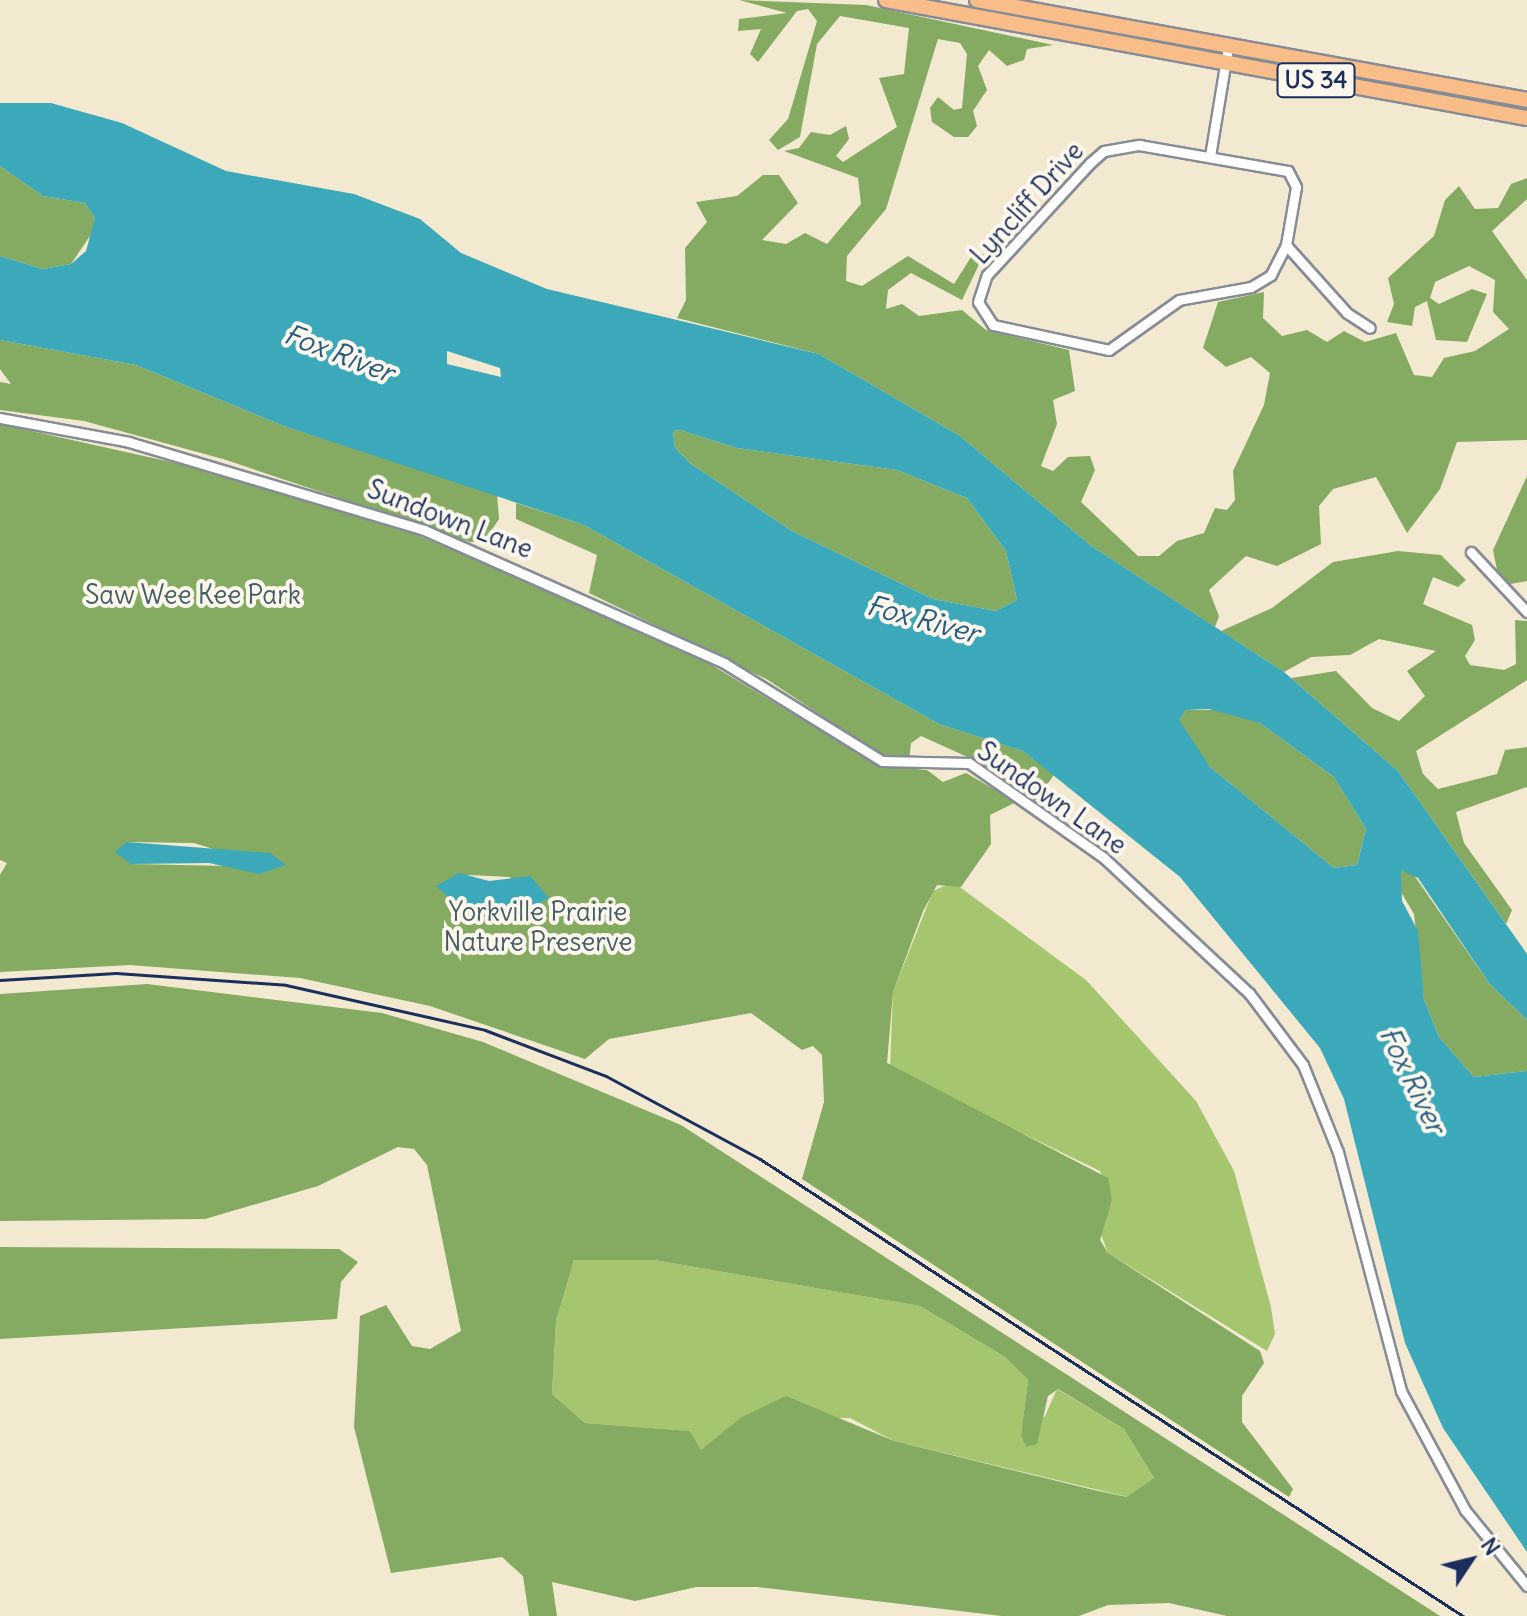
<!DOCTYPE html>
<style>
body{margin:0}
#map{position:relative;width:1527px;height:1616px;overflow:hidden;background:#f2e9d0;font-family:Delius,sans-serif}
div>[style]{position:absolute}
.green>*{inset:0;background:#a5c66e}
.forest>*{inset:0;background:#84ab61}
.water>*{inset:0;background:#3ca9bb}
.roads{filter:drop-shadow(2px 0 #868c97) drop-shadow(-2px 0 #868c97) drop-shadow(0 2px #868c97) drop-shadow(0 -2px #868c97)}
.minor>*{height:9px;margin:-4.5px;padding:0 4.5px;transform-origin:4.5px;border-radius:4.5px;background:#fff}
.primary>*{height:14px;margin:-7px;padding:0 7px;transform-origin:7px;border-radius:7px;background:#f8bd89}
.rail>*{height:3px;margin:-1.5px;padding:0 1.5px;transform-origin:1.5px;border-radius:1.5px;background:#1b2f5e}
span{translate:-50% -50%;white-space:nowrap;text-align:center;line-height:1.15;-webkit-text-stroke:8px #fbf7ec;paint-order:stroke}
.shield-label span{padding:2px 6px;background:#fbf7ec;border:2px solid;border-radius:6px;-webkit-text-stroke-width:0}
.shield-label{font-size:24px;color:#1b2f5e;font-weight:700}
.street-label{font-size:26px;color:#1b2f5e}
.park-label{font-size:26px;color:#445c63}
.water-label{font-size:28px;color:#275a7f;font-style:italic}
.north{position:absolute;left:1431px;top:1520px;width:80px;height:80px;-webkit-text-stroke:6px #fbf7ec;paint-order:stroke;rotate:55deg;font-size:22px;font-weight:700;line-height:32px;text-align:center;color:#1b2f5e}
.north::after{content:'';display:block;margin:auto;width:28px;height:36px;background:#1b2f5e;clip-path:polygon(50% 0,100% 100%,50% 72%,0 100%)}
</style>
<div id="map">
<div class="green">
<i style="clip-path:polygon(953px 882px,1086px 980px,1196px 1101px,1234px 1171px,1271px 1307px,1275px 1334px,1267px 1351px,1108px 1253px,1100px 1232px,1112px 1200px,1100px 1171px,890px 1069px,893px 992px,933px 891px)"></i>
<i style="clip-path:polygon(574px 1260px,654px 1260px,920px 1306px,1005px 1357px,1028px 1380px,1021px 1435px,1045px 1416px,1057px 1389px,1124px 1429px,1154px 1478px,1128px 1497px,894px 1441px,850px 1418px,740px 1418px,701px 1451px,690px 1431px,585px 1423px,552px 1394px,556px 1321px)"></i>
</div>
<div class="forest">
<i style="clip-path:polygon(739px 0,866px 5px,1053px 45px,1027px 49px,1024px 60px,1007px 66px,989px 50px,978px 66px,987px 90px,973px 111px,977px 126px,968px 137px,954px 137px,932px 122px,930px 108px,938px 97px,954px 110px,962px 108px,967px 54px,960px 43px,938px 39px,886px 209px,847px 256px,846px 281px,862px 286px,908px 256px,954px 284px,971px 257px,984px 254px,962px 300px,911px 273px,888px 290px,886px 309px,902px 304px,919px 316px,962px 310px,986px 330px,1069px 350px,1075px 391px,1053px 400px,1057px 424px,1041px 466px,1053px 471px,1068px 457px,1090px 456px,1095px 470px,1081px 502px,1138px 556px,1159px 556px,1177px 541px,1204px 533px,1215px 508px,1227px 510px,1235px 500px,1233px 471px,1264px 405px,1270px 373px,1251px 357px,1226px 367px,1203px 348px,1218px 302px,1264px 292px,1263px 318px,1282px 336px,1307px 330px,1327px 342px,1344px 331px,1365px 342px,1396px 333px,1414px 375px,1432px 377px,1444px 358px,1475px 351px,1509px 329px,1493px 312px,1495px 280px,1469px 266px,1435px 282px,1430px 298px,1439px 304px,1472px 289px,1487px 294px,1467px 342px,1436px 340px,1427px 301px,1415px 307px,1412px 326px,1387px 322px,1394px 304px,1388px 278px,1434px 236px,1445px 200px,1459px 186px,1475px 209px,1498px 208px,1511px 184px,1527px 178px,1527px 199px,1492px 231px,1527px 280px,1527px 440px,1457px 442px,1440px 489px,1407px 533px,1376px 477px,1333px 489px,1319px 506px,1321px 544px,1277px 566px,1246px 556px,1209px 590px,1219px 616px,1215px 627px,1090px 545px,960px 436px,819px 354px,677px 318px,686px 300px,685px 248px,707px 222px,696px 202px,737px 196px,763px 175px,779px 175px,798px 203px,762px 240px,786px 244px,805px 233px,827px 244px,861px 204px,858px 178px,784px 151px,799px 148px,811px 132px,830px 135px,846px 126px,849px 139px,836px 156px,843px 162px,897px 127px,879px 78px,904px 74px,909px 28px,840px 16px,817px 44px,800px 137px,778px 150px,769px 140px,788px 119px,817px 21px,808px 9px,797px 11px,758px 62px,750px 54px,761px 29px,738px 31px,739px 19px,787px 13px)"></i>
<i style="clip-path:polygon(0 166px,43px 196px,85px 203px,95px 218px,92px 233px,71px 264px,43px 269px,0 256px)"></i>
<i style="clip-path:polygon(0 340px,136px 365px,284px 426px,497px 493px,499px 519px,484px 541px,470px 542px,223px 459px,84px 421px,0 410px,0 382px,11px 384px,0 369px)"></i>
<i style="clip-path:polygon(evenodd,0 424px,229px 475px,408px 531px,695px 655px,880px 766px,927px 770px,943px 782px,966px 773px,1016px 802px,990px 815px,991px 844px,961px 887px,937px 885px,923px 911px,893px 992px,887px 1063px,1108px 1178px,1112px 1200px,1100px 1240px,1108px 1253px,1260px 1351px,1264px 1363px,1242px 1396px,1242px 1422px,1293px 1489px,1289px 1497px,802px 1179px,824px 1102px,822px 1055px,813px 1046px,802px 1050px,751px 1013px,609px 1039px,585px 1059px,430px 1006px,300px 978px,130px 965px,0 972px,0 875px,7px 863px,0 860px,0 424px,127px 842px,194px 843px,235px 856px,228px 866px,131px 864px,127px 842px,0 424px,469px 875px,510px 877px,528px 909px,447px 899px,469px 875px)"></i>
<i style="clip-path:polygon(680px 430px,737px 448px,897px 470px,967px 498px,1006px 551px,1017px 600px,996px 611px,933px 599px,792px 531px,691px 464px,675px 448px,673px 431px)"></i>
<i style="clip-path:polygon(1527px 476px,1527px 581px,1510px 584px,1498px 575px,1493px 550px)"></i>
<i style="clip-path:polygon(516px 503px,584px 525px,939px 724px,1023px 751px,1054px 775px,1035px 801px,974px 760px,921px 736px,911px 743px,909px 761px,881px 755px,768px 680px,589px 593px,597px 555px,516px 519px)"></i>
<i style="clip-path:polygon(1398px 551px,1441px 555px,1466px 580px,1458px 587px,1433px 577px,1423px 604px,1472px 625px,1475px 640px,1465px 656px,1470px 665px,1504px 670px,1516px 664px,1515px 620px,1527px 621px,1527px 680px,1416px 751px,1423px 774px,1438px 789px,1497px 774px,1505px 750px,1527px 747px,1527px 787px,1456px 812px,1464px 843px,1512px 910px,1506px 924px,1398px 771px,1291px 678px,1336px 671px,1372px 708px,1399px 721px,1425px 696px,1407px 671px,1436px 651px,1379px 639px,1350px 655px,1311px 657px,1284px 672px,1221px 631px,1272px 608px,1333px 562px)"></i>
<i style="clip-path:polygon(1186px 710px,1228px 710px,1260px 723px,1334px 777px,1366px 829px,1357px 865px,1334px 868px,1210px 767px,1184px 734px,1179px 720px)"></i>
<i style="clip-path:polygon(1409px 868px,1489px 983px,1527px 1020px,1527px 1071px,1474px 1077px,1439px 1037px,1424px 1000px,1414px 914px,1398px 887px,1401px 870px)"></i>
<i style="clip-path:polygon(evenodd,147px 984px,382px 1013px,483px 1042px,681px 1125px,1440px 1616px,1227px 1616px,1169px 1603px,1108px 1605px,1079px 1616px,1002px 1616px,757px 1587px,696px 1587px,635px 1601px,552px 1582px,557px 1616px,529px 1616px,523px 1576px,502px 1557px,391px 1573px,354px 1427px,360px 1316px,386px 1305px,412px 1346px,430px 1349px,461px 1331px,427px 1165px,414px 1149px,398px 1147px,318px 1186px,205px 1219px,0 1221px,0 994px,147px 984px,574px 1260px,654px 1260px,920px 1306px,1005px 1357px,1028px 1380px,1021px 1435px,1026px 1447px,1037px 1444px,1048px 1396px,1058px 1389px,1124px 1429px,1154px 1478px,1127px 1497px,1094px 1490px,894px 1441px,786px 1396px,740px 1418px,701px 1450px,690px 1431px,585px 1423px,552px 1394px,556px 1321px,574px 1260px)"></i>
<i style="clip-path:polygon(0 1247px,339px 1249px,358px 1262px,341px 1282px,337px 1319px,0 1339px)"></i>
</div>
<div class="water">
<i style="clip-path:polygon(evenodd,0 103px,51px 103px,122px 123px,226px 171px,354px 194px,420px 219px,461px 253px,547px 289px,819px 354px,960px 436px,1090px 545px,1284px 672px,1398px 771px,1527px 954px,1527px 1020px,1489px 983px,1418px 878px,1401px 870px,1402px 901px,1418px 931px,1424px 1000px,1439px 1037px,1474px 1077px,1527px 1071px,1527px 1552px,1443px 1428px,1405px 1343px,1344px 1099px,1320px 1048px,1180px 877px,1023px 751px,939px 724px,584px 525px,284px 426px,136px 365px,0 340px,0 256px,43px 269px,71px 264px,86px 251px,95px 218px,85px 203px,43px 196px,0 166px,0 103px,447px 351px,500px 368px,501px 377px,447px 364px,447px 351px,0 103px,680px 430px,737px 448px,897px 470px,967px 498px,1006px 551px,1017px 600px,996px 611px,933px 599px,792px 531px,691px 464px,675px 448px,673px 431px,680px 430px,0 103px,1209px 709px,1260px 723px,1334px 777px,1366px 829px,1357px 865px,1334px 868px,1210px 767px,1179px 720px,1186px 710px,1209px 709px)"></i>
<i style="clip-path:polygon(127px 842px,270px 853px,286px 865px,259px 874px,209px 863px,131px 864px,115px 852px)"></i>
<i style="clip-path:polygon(459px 873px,489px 881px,530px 876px,549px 898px,528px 909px,455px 903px,436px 886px)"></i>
</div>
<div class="roads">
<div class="minor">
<i style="left:1139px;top:145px;width:151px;rotate:9.9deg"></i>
<i style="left:1288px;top:171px;width:18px;rotate:63deg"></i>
<i style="left:1296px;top:187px;width:59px;rotate:99.8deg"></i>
<i style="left:1286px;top:245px;width:34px;rotate:117deg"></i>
<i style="left:1271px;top:275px;width:23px;rotate:149deg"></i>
<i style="left:1251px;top:287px;width:73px;rotate:169.8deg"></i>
<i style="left:1179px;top:300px;width:86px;rotate:144.5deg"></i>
<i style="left:1109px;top:350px;width:119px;rotate:-167.8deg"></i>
<i style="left:993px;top:325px;width:27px;rotate:-123deg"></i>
<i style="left:978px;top:302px;width:28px;rotate:-72deg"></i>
<i style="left:987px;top:275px;width:152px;rotate:-47.4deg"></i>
<i style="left:1090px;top:163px;width:18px;rotate:-41deg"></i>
<i style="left:1104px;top:151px;width:36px;rotate:-10deg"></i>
<i style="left:1210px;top:156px;width:110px;rotate:-80.6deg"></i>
<i style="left:1286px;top:245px;width:91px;rotate:48.1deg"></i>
<i style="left:1347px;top:313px;width:27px;rotate:33deg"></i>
<i style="left:0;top:418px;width:131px;rotate:10.5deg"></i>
<i style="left:129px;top:442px;width:308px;rotate:16.6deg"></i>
<i style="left:424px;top:530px;width:328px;rotate:23.9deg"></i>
<i style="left:724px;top:663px;width:186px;rotate:31.8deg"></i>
<i style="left:882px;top:761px;width:87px;rotate:1.3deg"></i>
<i style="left:969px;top:763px;width:165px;rotate:35.1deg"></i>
<i style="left:1104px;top:858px;width:198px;rotate:43deg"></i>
<i style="left:1249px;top:993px;width:90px;rotate:53.1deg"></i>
<i style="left:1303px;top:1065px;width:94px;rotate:68.1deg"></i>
<i style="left:1338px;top:1152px;width:247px;rotate:75.2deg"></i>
<i style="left:1401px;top:1391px;width:135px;rotate:61.7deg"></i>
<i style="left:1465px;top:1510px;width:98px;rotate:50.8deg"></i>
<i style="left:1471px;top:552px;width:82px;rotate:47deg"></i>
</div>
<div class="primary">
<i style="left:886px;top:0;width:652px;rotate:10.43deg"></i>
<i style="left:977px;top:0;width:559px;rotate:10.3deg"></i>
</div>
</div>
<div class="rail">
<i style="left:0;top:980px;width:116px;rotate:-3.5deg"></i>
<i style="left:116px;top:973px;width:170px;rotate:4deg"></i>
<i style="left:286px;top:985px;width:204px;rotate:12.7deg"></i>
<i style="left:485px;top:1030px;width:129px;rotate:20.8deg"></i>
<i style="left:606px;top:1076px;width:175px;rotate:28.3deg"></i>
<i style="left:760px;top:1159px;width:838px;rotate:33.03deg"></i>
</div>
<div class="shield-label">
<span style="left:1316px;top:80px">US 34</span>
</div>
<div class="street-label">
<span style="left:1027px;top:203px;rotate:-48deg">Lyncliff Drive</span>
<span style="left:450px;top:519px;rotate:21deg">Sundown Lane</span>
<span style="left:1052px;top:798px;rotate:35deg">Sundown Lane</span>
</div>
<div class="park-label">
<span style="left:193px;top:595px">Saw Wee Kee Park</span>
<span style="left:538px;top:927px">Yorkville Prairie<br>Nature Preserve</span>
</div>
<div class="water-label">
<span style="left:339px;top:353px;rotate:21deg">Fox River</span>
<span style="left:923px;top:619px;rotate:15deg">Fox River</span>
<span style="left:1413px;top:1080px;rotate:64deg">Fox River</span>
</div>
<div class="north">N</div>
</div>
